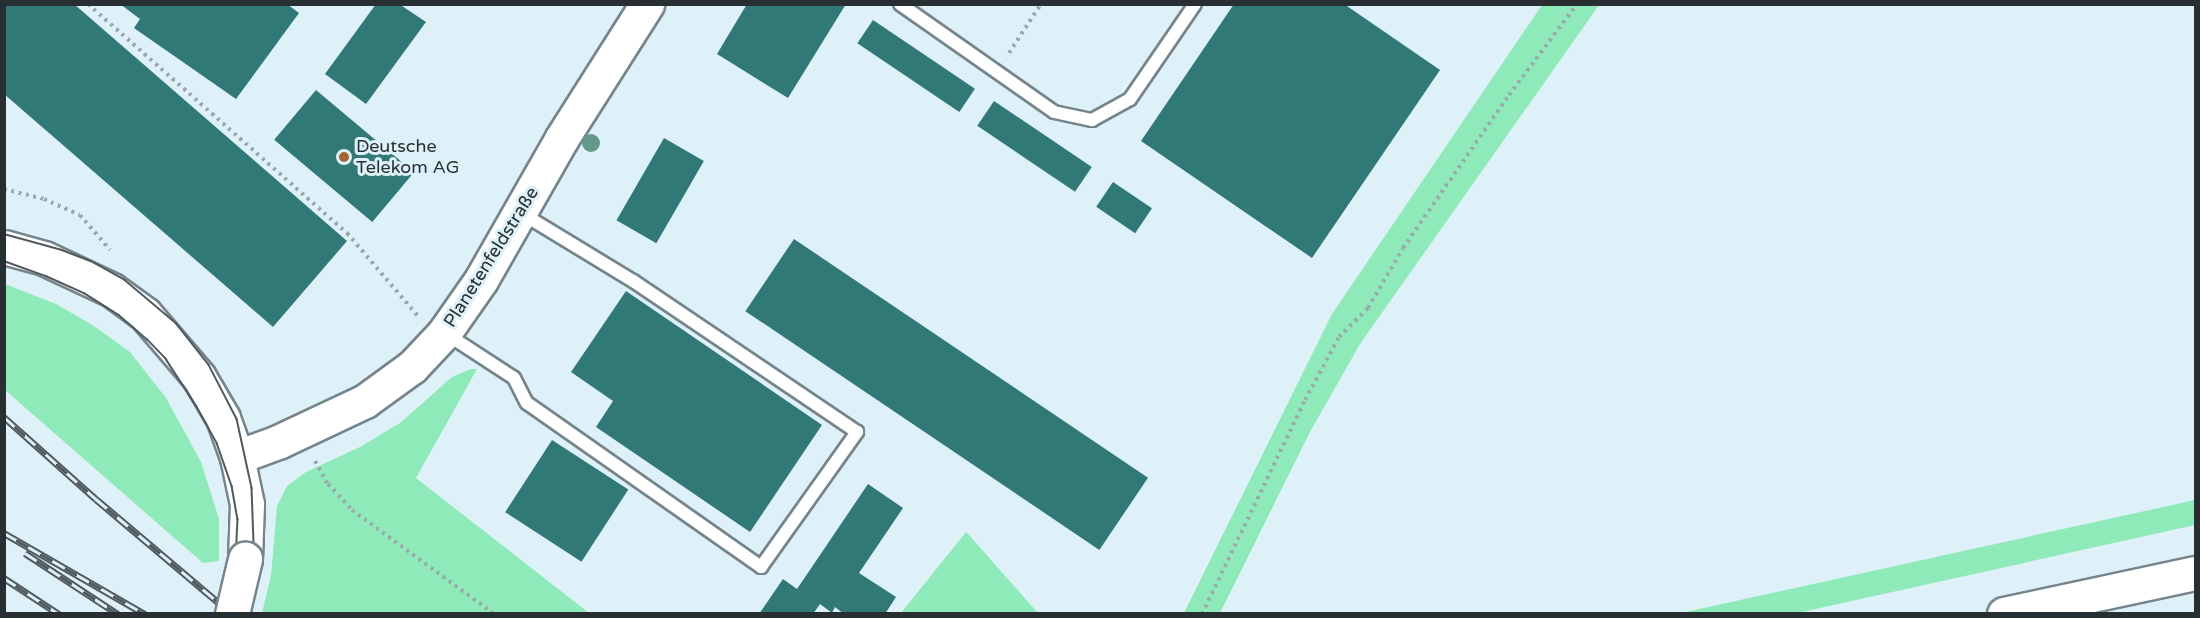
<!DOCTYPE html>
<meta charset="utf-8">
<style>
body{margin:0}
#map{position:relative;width:2200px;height:618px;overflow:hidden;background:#def1f8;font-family:"Varela Round",sans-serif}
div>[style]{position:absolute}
.green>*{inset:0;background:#8eeab8}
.building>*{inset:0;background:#307976;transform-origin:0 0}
.path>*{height:4px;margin-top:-2px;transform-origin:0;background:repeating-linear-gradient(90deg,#9ba9af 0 3px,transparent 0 7.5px)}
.roads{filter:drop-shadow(2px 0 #75858c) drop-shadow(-2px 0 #75858c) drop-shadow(0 2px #75858c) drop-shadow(0 -2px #75858c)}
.lane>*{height:12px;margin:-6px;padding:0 6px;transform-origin:6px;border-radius:6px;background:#fff}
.secondary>*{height:33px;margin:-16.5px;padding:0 16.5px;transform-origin:16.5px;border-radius:16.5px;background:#fff}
.highway>*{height:33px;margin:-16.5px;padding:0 16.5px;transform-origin:16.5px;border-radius:16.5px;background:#fff}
.tram>*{height:1.5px;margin:-0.75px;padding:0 0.75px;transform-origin:0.75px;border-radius:0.75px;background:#515a5e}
.rail>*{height:7px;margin-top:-3.5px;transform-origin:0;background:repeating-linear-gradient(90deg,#def1f8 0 14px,#515a5e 0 28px);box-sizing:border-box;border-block:2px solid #515a5e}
.bridges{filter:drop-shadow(2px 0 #75858c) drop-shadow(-2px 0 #75858c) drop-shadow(0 2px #75858c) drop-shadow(0 -2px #75858c)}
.secondary-bridge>*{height:33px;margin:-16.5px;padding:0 16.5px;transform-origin:16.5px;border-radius:16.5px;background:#fff}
.trees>*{width:18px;height:18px;margin:-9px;border-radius:50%;background:#64988a}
.dots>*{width:16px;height:16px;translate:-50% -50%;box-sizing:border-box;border:3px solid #def1f8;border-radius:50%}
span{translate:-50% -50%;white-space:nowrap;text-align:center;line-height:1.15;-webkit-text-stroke:6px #def1f8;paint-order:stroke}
.poi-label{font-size:18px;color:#282f32}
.left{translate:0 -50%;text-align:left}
.street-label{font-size:18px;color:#282f32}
.frame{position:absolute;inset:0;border:6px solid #282f32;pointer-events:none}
</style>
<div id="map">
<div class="green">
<i style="clip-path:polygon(1542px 5px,1599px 5px,1360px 344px,1311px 430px,1220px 613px,1184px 613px,1332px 314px)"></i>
<i style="clip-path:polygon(5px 284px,56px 304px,94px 326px,130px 352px,166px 398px,201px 462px,219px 519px,219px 561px,203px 563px,5px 390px)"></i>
<i style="clip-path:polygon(471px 369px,477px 369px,416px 478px,589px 613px,262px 613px,271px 576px,277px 506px,287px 486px,306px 472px,360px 447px,400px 423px,452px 377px)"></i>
<i style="clip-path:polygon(2195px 500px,2195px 525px,1811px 610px,1795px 614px,1681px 613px)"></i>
<i style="clip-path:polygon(966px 532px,969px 535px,1038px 613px,901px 613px)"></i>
</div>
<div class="building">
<i style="clip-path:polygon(4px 4px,74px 4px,347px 241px,273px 327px,4px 94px)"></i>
<i style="clip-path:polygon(120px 4px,287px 4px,299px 13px,236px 99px,134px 28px,140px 19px)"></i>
<i style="clip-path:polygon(376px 4px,399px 4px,426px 22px,366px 104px,325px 74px)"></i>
<i style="clip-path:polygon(747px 4px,846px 4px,788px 98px,717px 54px)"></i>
<i style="clip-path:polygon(1234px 4px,1344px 4px,1440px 70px,1312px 258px,1141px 141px)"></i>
<i style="left:873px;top:20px;width:123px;height:28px;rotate:34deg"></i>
<i style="left:316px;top:90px;width:128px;height:65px;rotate:40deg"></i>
<i style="left:994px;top:101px;width:118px;height:30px;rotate:34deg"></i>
<i style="left:664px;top:138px;width:46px;height:95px;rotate:30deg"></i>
<i style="left:1113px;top:182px;width:47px;height:30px;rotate:34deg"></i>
<i style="left:794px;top:239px;width:427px;height:87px;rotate:34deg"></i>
<i style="clip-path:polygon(626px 291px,822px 425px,750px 532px,596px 427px,613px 401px,571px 372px)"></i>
<i style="left:552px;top:440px;width:91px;height:86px;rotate:33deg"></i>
<i style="clip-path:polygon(868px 484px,903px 508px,859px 573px,896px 597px,885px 614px,844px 614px,835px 607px,832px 613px,820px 604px,813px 614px,759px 614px,783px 579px,797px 589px)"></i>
</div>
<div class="path">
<i style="left:88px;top:4px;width:346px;rotate:41.5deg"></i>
<i style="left:347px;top:233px;width:109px;rotate:49.5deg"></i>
<i style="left:1071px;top:4px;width:1px;rotate:90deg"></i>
<i style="left:1009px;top:53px;width:59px;rotate:-56.9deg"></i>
<i style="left:4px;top:189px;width:41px;rotate:14deg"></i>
<i style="left:44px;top:199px;width:39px;rotate:24deg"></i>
<i style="left:80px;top:215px;width:46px;rotate:49.4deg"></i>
<i style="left:315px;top:461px;width:26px;rotate:61deg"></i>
<i style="left:328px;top:484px;width:35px;rotate:47deg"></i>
<i style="left:352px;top:510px;width:176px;rotate:36.2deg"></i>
<i style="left:1202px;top:614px;width:237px;rotate:-64.3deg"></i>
<i style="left:1305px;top:400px;width:72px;rotate:-61.6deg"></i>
<i style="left:1339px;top:337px;width:41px;rotate:-45deg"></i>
<i style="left:1368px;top:308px;width:69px;rotate:-59.7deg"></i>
<i style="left:1403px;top:248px;width:186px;rotate:-55.3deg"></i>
<i style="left:1509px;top:95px;width:114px;rotate:-53.2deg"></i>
</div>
<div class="roads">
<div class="lane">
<i style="left:900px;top:4px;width:188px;rotate:35deg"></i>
<i style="left:1054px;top:112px;width:39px;rotate:12deg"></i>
<i style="left:1092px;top:120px;width:43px;rotate:-28.9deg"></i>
<i style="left:1130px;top:99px;width:115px;rotate:-55.6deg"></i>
<i style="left:445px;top:333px;width:82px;rotate:33.1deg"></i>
<i style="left:514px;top:378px;width:28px;rotate:63deg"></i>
<i style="left:527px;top:403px;width:286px;rotate:35deg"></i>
<i style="left:761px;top:567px;width:166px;rotate:-54.6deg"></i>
<i style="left:857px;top:432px;width:270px;rotate:-146deg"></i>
<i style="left:633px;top:281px;width:131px;rotate:-148.7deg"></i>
</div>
<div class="secondary">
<i style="left:4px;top:247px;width:41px;rotate:15.4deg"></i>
<i style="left:44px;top:258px;width:75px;rotate:25.2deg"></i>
<i style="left:112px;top:290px;width:41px;rotate:36deg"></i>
<i style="left:145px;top:314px;width:83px;rotate:49.4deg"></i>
<i style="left:199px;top:377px;width:48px;rotate:59.7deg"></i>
<i style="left:223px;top:418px;width:41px;rotate:70.3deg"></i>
<i style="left:237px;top:457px;width:48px;rotate:78deg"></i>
<i style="left:247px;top:504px;width:55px;rotate:92.1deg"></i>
<i style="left:237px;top:457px;width:44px;rotate:-20.1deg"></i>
<i style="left:278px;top:442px;width:96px;rotate:-25.2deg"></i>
<i style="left:365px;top:401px;width:58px;rotate:-35.9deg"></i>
<i style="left:412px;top:367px;width:47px;rotate:-46.7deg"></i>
<i style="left:444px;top:333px;width:65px;rotate:-55.1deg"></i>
<i style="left:481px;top:280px;width:163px;rotate:-60.3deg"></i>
<i style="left:562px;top:138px;width:159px;rotate:-57.6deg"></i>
</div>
<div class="highway">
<i style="left:2004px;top:614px;width:196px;rotate:-12.1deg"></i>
</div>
</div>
<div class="tram">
<i style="left:4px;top:234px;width:60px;rotate:15.4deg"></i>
<i style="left:62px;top:250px;width:31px;rotate:21deg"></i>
<i style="left:91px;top:261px;width:39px;rotate:29deg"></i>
<i style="left:125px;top:280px;width:67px;rotate:40.1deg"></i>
<i style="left:176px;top:323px;width:53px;rotate:51.8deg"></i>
<i style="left:209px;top:365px;width:61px;rotate:62.6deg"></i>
<i style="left:237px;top:419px;width:71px;rotate:77.7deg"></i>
<i style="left:252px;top:488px;width:55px;rotate:87.9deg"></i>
<i style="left:254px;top:543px;width:72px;rotate:101.2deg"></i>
<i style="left:4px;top:261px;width:45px;rotate:19.7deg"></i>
<i style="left:46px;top:276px;width:42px;rotate:24.1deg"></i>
<i style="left:84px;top:293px;width:41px;rotate:32.2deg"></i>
<i style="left:119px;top:315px;width:37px;rotate:41deg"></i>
<i style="left:147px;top:339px;width:28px;rotate:46deg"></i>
<i style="left:166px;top:359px;width:57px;rotate:57.1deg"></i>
<i style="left:197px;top:407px;width:41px;rotate:60.9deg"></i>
<i style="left:217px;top:443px;width:46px;rotate:70.8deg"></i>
<i style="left:232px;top:486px;width:34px;rotate:80deg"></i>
<i style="left:238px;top:519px;width:41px;rotate:92.8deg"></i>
<i style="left:236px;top:560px;width:55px;rotate:102.5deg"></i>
</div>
<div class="rail">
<i style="left:4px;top:417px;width:123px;rotate:41.7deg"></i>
<i style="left:96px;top:499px;width:178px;rotate:40.2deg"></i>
<i style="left:4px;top:533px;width:163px;rotate:29.9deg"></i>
<i style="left:25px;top:553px;width:111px;rotate:33.3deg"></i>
<i style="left:4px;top:578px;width:66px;rotate:33.2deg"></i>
</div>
<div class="bridges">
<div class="secondary-bridge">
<i style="left:232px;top:614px;width:57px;rotate:-76.7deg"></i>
</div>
</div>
<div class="trees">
<i style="left:591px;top:143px"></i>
</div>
<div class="dots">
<i style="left:344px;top:157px;background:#a5652e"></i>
</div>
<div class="poi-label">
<span class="left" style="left:356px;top:157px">Deutsche<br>Telekom AG</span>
</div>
<div class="street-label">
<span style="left:491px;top:257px;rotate:-58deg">Planetenfeldstraße</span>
</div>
<div class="frame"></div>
</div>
